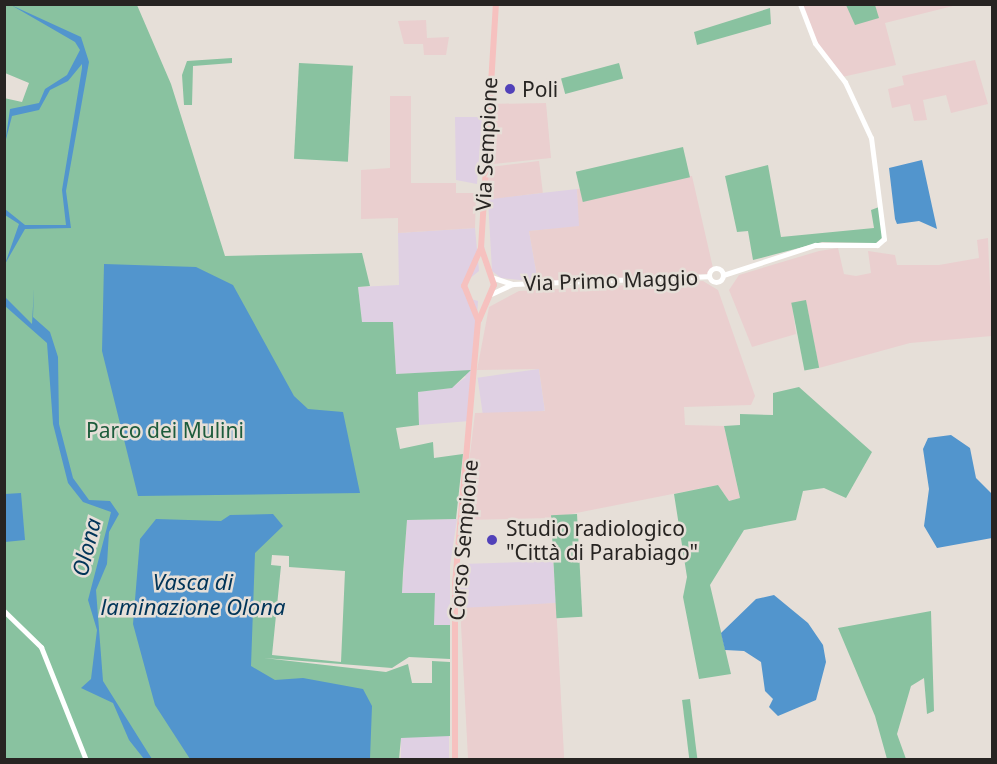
<!DOCTYPE html>
<meta charset="utf-8">
<style>
body{margin:0}
#map{position:relative;width:997px;height:764px;overflow:hidden;background:#e6dfd8;font-family:"Noto Sans",sans-serif}
div>[style]{position:absolute}
.commercial>*{inset:0;background:#dfd0e3;transform-origin:0 0}
.industrial>*{inset:0;background:#eacfcf;transform-origin:0 0}
.green>*{inset:0;background:#89c2a0;transform-origin:0 0}
.water>*{inset:0;background:#5295cd}
.tertiary>*{height:5px;margin:-2.5px;padding:0 2.5px;transform-origin:2.5px;border-radius:2.5px;background:#fff}
.tertiary>.ring{margin:-2.5px;padding:0;box-sizing:content-box;background:none;border:5px solid #fff;border-radius:50%}
.primary>*{height:6px;margin:-3px;padding:0 3px;transform-origin:3px;border-radius:3px;background:#f6c1bf}
.dots>*{width:16px;height:16px;translate:-50% -50%;box-sizing:border-box;border:3px solid #e6dfd8;border-radius:50%}
span{translate:-50% -50%;white-space:nowrap;text-align:center;line-height:1.15;-webkit-text-stroke:5px #e6dfd8;paint-order:stroke}
.poi-label{font-size:21px;color:#272422}
.left{translate:0 -50%;text-align:left}
.street-label{font-size:21px;color:#272422}
.park-label{font-size:21px;color:#1d5c3c}
.water-label{font-size:22px;color:#003458;font-style:italic}
.frame{position:absolute;inset:0;border:6px solid #272422;pointer-events:none}
</style>
<div id="map">
<div class="commercial">
<i style="clip-path:polygon(455px 117px,482px 117px,477px 184px,456px 180px)"></i>
<i style="clip-path:polygon(577px 189px,580px 227px,529px 231px,538px 282px,501px 278px,492px 271px,488px 199px)"></i>
<i style="clip-path:polygon(475px 228px,479px 271px,464px 283px,471px 299px,478px 301px,470px 421px,419px 425px,418px 392px,451px 388px,466px 377px,459px 371px,396px 374px,393px 322px,362px 323px,358px 287px,399px 285px,398px 233px)"></i>
<i style="left:539px;top:369px;width:42px;height:62px;rotate:82deg"></i>
<i style="clip-path:polygon(457px 519px,450px 566px,450px 625px,434px 626px,402px 593px,407px 520px)"></i>
<i style="clip-path:polygon(553px 561px,556px 603px,460px 611px,461px 564px)"></i>
<i style="left:449px;top:736px;width:23px;height:48px;rotate:90deg"></i>
</div>
<div class="industrial">
<i style="clip-path:polygon(801px 5px,957px 5px,885px 23px,896px 65px,842px 77px,819px 47px)"></i>
<i style="clip-path:polygon(426px 20px,427px 38px,449px 37px,446px 55px,424px 55px,423px 44px,404px 44px,398px 21px)"></i>
<i style="clip-path:polygon(975px 60px,988px 104px,951px 113px,946px 95px,923px 100px,927px 120px,914px 121px,910px 104px,892px 108px,888px 89px,904px 85px,902px 76px)"></i>
<i style="clip-path:polygon(390px 96px,411px 96px,411px 183px,456px 183px,456px 193px,476px 193px,475px 228px,398px 233px,398px 218px,361px 219px,361px 170px,390px 168px)"></i>
<i style="clip-path:polygon(546px 103px,551px 158px,484px 165px,488px 104px)"></i>
<i style="left:539px;top:161px;width:32px;height:55px;rotate:83deg"></i>
<i style="clip-path:polygon(692px 176px,713px 268px,708px 274px,538px 282px,529px 231px,579px 226px,577px 189px)"></i>
<i style="clip-path:polygon(988px 238px,992px 336px,910px 343px,819px 368px,806px 301px,792px 304px,796px 334px,752px 347px,729px 290px,739px 275px,819px 251px,838px 248px,844px 274px,856px 276px,871px 273px,868px 251px,895px 255px,897px 265px,939px 265px,979px 258px,977px 240px)"></i>
<i style="clip-path:polygon(703px 281px,718px 290px,755px 396px,751px 405px,684px 407px,685px 425px,724px 426px,740px 498px,729px 501px,718px 485px,551px 518px,462px 520px,475px 413px,545px 411px,539px 369px,477px 370px,489px 307px,519px 291px)"></i>
<i style="left:556px;top:603px;width:156px;height:96px;rotate:87deg"></i>
</div>
<div class="green">
<i style="clip-path:polygon(evenodd,4px 5px,137px 5px,171px 84px,225px 256px,362px 253px,370px 286px,358px 287px,362px 322px,393px 322px,396px 374px,471px 370px,452px 388px,418px 392px,419px 425px,396px 428px,400px 449px,433px 442px,434px 458px,463px 454px,456px 519px,407px 520px,403px 573px,402px 593px,435px 593px,434px 625px,450px 625px,450px 659px,409px 657px,392px 668px,264px 658px,386px 672px,408px 664px,412px 683px,432px 683px,432px 661px,450px 662px,450px 736px,401px 738px,399px 759px,5px 759px,4px 98px,22px 102px,29px 83px,5px 73px,4px 5px,272px 555px,289px 556px,289px 567px,345px 571px,341px 662px,272px 655px,281px 566px,271px 565px,272px 555px)"></i>
<i style="clip-path:polygon(846px 5px,875px 5px,879px 18px,855px 25px)"></i>
<i style="clip-path:polygon(770px 8px,771px 24px,697px 45px,694px 32px)"></i>
<i style="clip-path:polygon(232px 58px,232px 63px,193px 66px,192px 105px,184px 105px,182px 75px,187px 61px)"></i>
<i style="left:299px;top:63px;width:54px;height:96px;rotate:3deg"></i>
<i style="left:619px;top:63px;width:16px;height:60px;rotate:75deg"></i>
<i style="left:683px;top:147px;width:31px;height:110px;rotate:77deg"></i>
<i style="clip-path:polygon(768px 165px,781px 237px,874px 228px,871px 210px,879px 207px,883px 237px,876px 243px,822px 242px,753px 260px,748px 231px,737px 232px,725px 176px)"></i>
<i style="left:806px;top:300px;width:69px;height:15px;rotate:79deg"></i>
<i style="clip-path:polygon(799px 387px,872px 452px,846px 498px,824px 488px,803px 491px,796px 520px,744px 530px,710px 585px,731px 674px,699px 679px,683px 597px,687px 577px,674px 494px,718px 485px,729px 501px,740px 498px,724px 426px,740px 425px,740px 414px,773px 415px,773px 393px)"></i>
<i style="left:577px;top:514px;width:103px;height:26px;rotate:87deg"></i>
<i style="clip-path:polygon(931px 611px,934px 711px,927px 714px,924px 678px,911px 686px,897px 734px,906px 759px,887px 759px,875px 716px,838px 628px)"></i>
<i style="left:690px;top:699px;width:60px;height:8px;rotate:83deg"></i>
</div>
<div class="water">
<i style="clip-path:polygon(11px 5px,81px 37px,89px 62px,66px 191px,71px 228px,25px 229px,5px 264px,19px 224px,5px 215px,5px 209px,25px 225px,66px 225px,62px 190px,82px 68px,82px 64px,68px 81px,50px 90px,39px 110px,12px 116px,5px 143px,10px 109px,39px 103px,45px 89px,67px 75px,80px 50px,75px 42px)"></i>
<i style="clip-path:polygon(922px 160px,937px 229px,919px 221px,897px 224px,895px 219px,889px 168px)"></i>
<i style="clip-path:polygon(104px 264px,196px 267px,233px 285px,294px 396px,308px 409px,343px 412px,360px 493px,138px 496px,102px 351px)"></i>
<i style="clip-path:polygon(34px 288px,33px 317px,50px 332px,58px 357px,59px 424px,73px 478px,89px 500px,110px 501px,119px 514px,109px 532px,107px 564px,96px 590px,103px 681px,152px 759px,144px 759px,129px 740px,113px 703px,81px 688px,91px 679px,97px 630px,88px 600px,111px 512px,83px 502px,68px 483px,53px 424px,47px 343px,5px 306px,5px 297px,32px 324px)"></i>
<i style="clip-path:polygon(951px 435px,970px 448px,976px 478px,992px 494px,992px 538px,937px 548px,924px 526px,929px 489px,923px 449px,928px 438px)"></i>
<i style="clip-path:polygon(21px 493px,25px 540px,5px 542px,5px 494px)"></i>
<i style="clip-path:polygon(273px 514px,283px 526px,255px 553px,251px 666px,275px 680px,303px 678px,363px 689px,372px 706px,370px 759px,190px 759px,155px 705px,133px 624px,140px 539px,156px 519px,221px 521px,230px 515px)"></i>
<i style="clip-path:polygon(774px 595px,808px 623px,823px 645px,826px 662px,816px 700px,778px 716px,769px 707px,773px 699px,765px 691px,761px 662px,744px 651px,725px 650px,721px 633px,756px 599px)"></i>
</div>
<div class="tertiary">
<i class="ring" style="left:709px;top:268px;width:9px;height:9px"></i>
<i style="left:723px;top:275px;width:97px;rotate:-18.1deg"></i>
<i style="left:815px;top:245px;width:62px"></i>
<i style="left:877px;top:245px;width:9px;rotate:-41deg"></i>
<i style="left:884px;top:239px;width:102px;rotate:-97.3deg"></i>
<i style="left:871px;top:138px;width:62px;rotate:-114.9deg"></i>
<i style="left:845px;top:82px;width:49px;rotate:-127.6deg"></i>
<i style="left:815px;top:43px;width:42px;rotate:-111deg"></i>
<i style="left:491px;top:277px;width:23px;rotate:18deg"></i>
<i style="left:513px;top:284px;width:196px;rotate:-2.3deg"></i>
<i style="left:491px;top:294px;width:23px;rotate:-25deg"></i>
<i style="left:4px;top:611px;width:52px;rotate:44.2deg"></i>
<i style="left:41px;top:647px;width:122px;rotate:68.3deg"></i>
</div>
<div class="primary">
<i style="left:479px;top:320px;width:38px;rotate:-67deg"></i>
<i style="left:494px;top:285px;width:39px;rotate:-109deg"></i>
<i style="left:481px;top:248px;width:244px;rotate:-86.5deg"></i>
<i style="left:455px;top:760px;width:176px;rotate:-90deg"></i>
<i style="left:455px;top:584px;width:265px;rotate:-85deg"></i>
<i style="left:478px;top:320px;width:37px;rotate:-112deg"></i>
<i style="left:464px;top:286px;width:42px;rotate:-65.9deg"></i>
</div>
<div class="dots">
<i style="left:510px;top:89px;background:#5141b9"></i>
<i style="left:492px;top:540px;background:#5141b9"></i>
</div>
<div class="poi-label">
<span class="left" style="left:522px;top:89px">Poli</span>
<span class="left" style="left:506px;top:540px">Studio radiologico<br>"Città di Parabiago"</span>
</div>
<div class="street-label">
<span style="left:486px;top:144px;rotate:-87deg">Via Sempione</span>
<span style="left:611px;top:280px;rotate:-2deg">Via Primo Maggio</span>
<span style="left:463px;top:540px;rotate:-85deg">Corso Sempione</span>
</div>
<div class="park-label">
<span style="left:165px;top:430px">Parco dei Mulini</span>
</div>
<div class="water-label">
<span style="left:86px;top:547px;rotate:-76deg">Olona</span>
<span style="left:193px;top:594px">Vasca di<br>laminazione Olona</span>
</div>
<div class="frame"></div>
</div>
